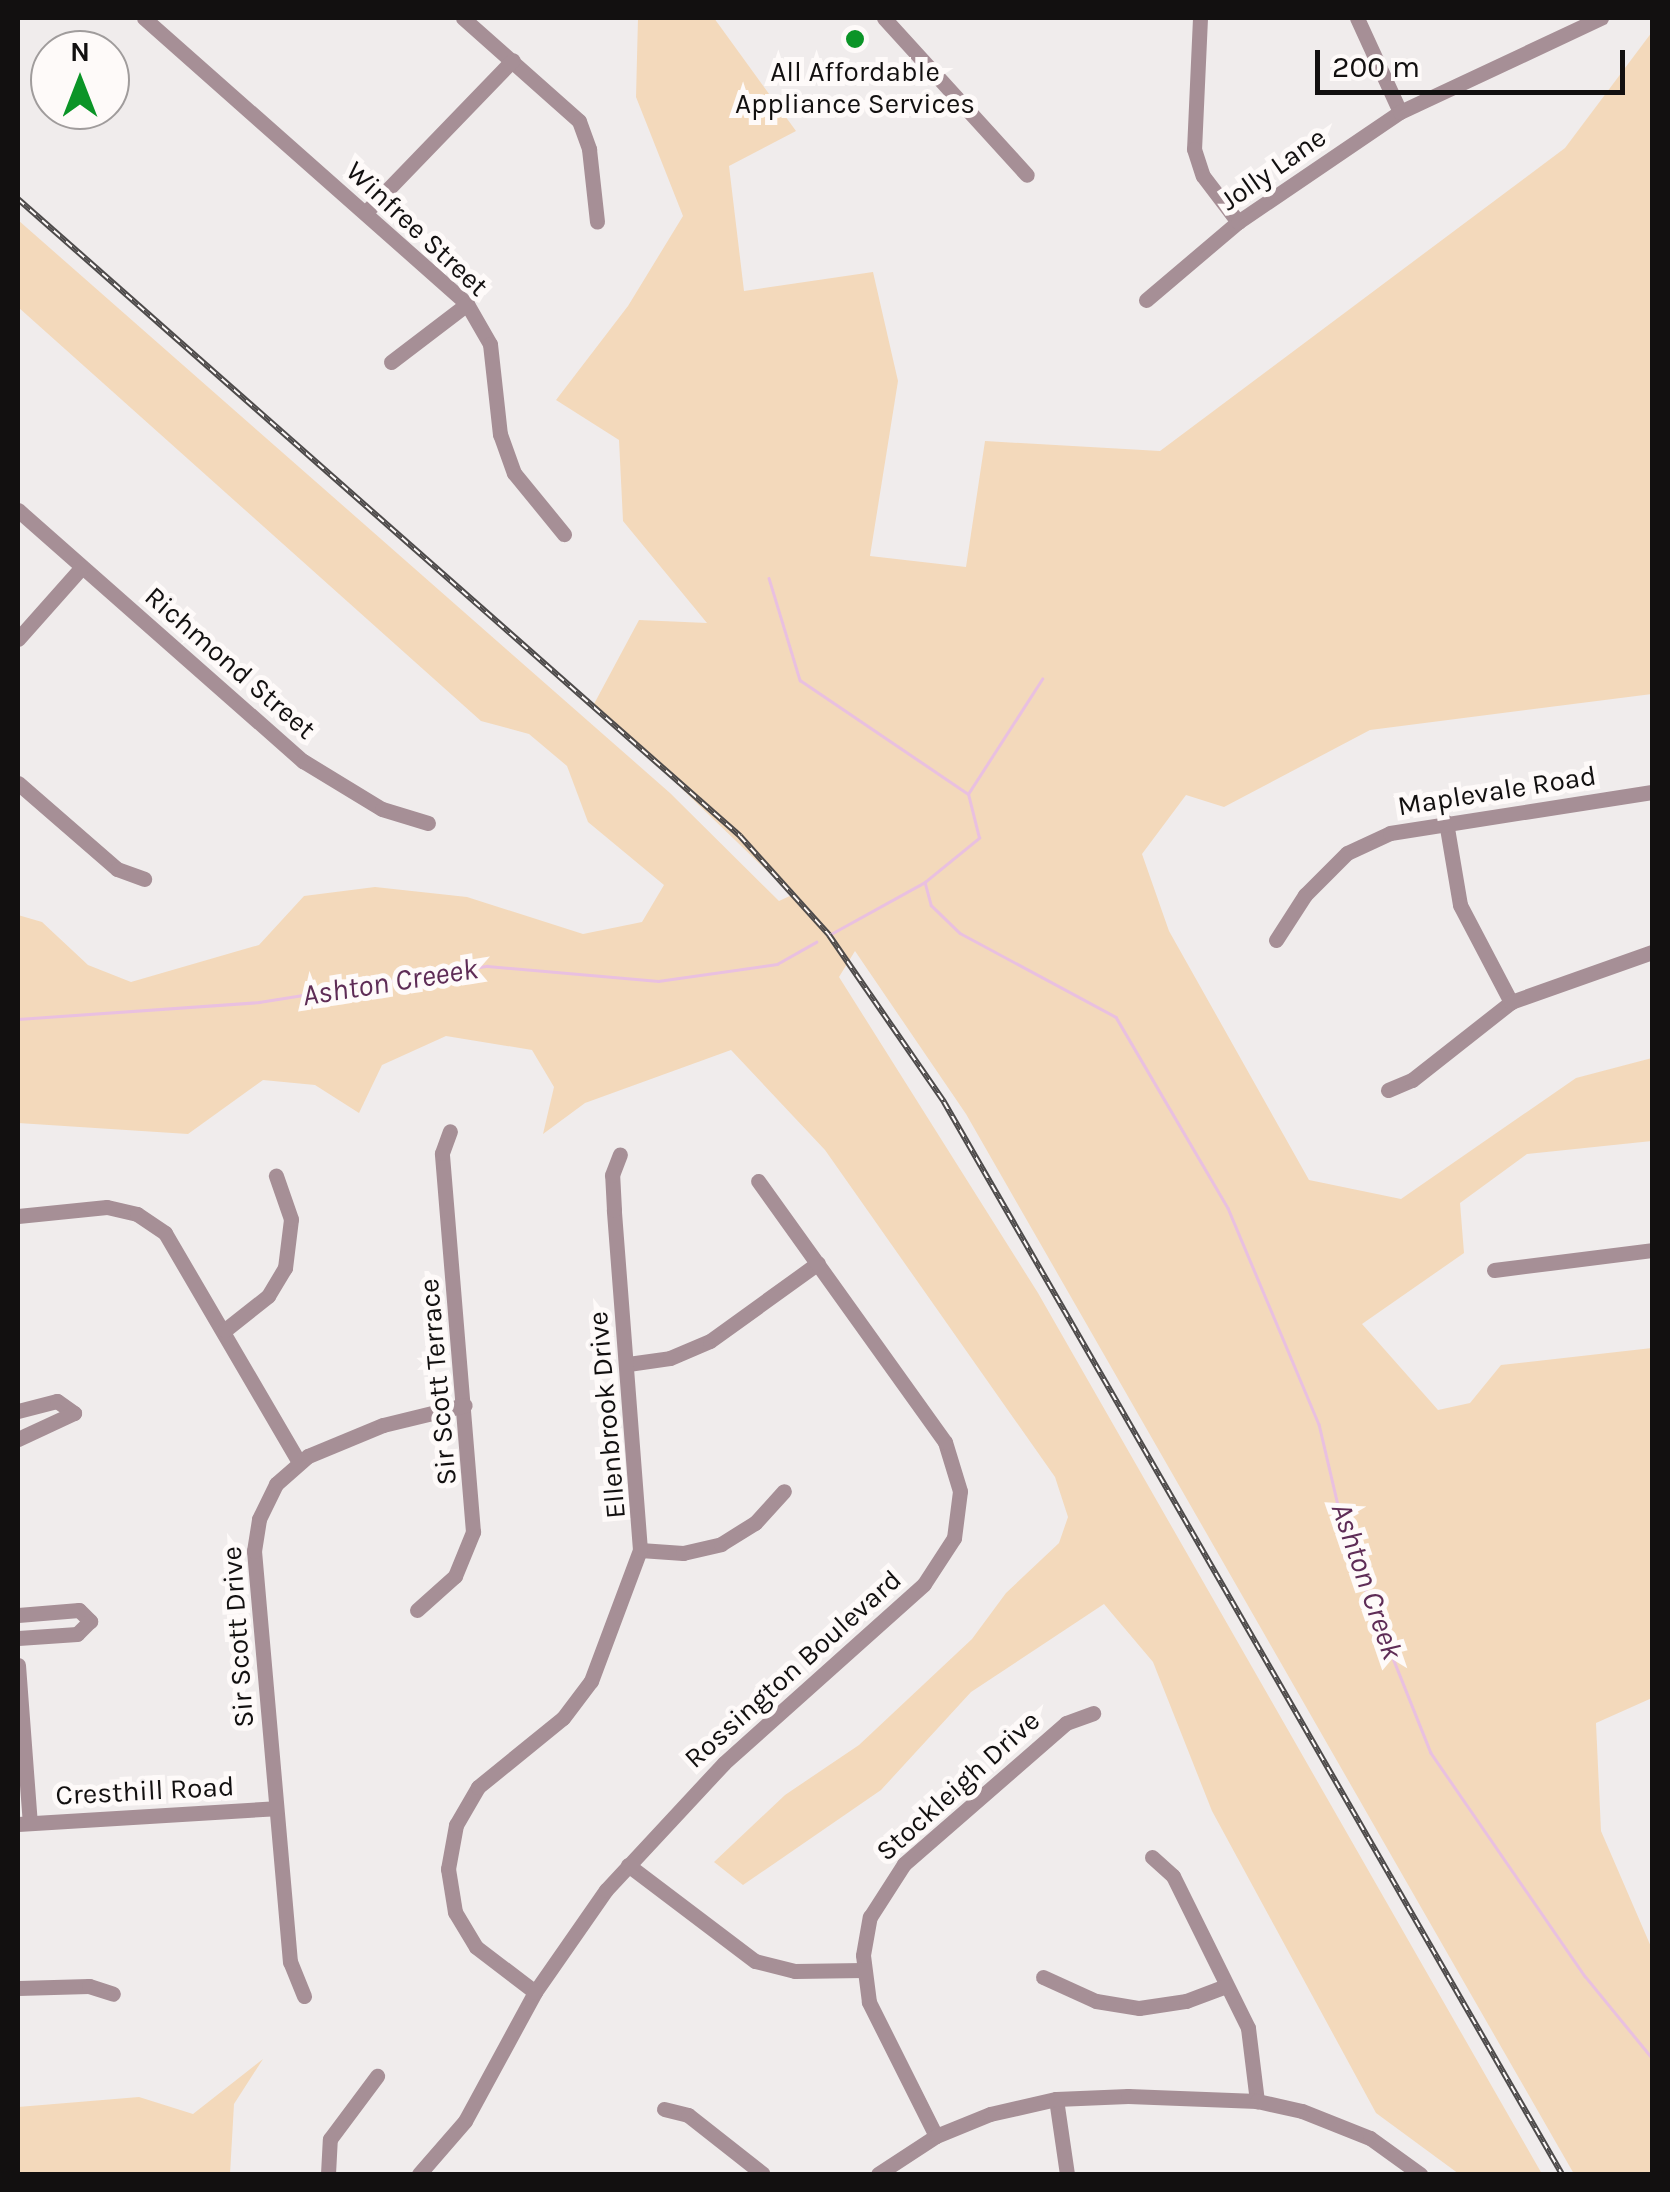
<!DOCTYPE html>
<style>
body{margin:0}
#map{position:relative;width:1670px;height:2192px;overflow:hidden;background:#f0ecec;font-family:Karla,sans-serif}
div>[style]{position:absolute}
.green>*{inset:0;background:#f3d9bb}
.stream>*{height:2.5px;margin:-1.25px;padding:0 1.25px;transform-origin:1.25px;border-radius:1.25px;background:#e9c0e0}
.minor>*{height:15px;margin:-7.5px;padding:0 7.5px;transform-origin:7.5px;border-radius:7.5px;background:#a68f96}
.rail>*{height:6px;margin-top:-3px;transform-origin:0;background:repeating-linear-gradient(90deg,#fefaf9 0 8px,#4d4a4a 0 16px);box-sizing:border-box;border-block:2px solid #4d4a4a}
.dots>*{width:28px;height:28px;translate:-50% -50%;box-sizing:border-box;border:5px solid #fefaf9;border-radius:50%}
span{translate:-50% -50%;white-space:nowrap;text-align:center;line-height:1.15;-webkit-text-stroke:10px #fefaf9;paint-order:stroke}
.poi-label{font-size:28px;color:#121010}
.street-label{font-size:28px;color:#121010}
.water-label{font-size:30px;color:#5e2c56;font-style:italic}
.frame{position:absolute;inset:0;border:20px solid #121010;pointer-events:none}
.north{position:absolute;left:30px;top:30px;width:100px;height:100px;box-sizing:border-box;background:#fefaf9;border:2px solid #a09c9c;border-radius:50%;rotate:0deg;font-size:28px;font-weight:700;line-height:40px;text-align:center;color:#121010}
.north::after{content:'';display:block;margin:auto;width:35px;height:45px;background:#0b9427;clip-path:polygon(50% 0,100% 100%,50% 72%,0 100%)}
.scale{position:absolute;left:1315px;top:50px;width:310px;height:45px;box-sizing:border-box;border:5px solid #121010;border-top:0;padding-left:12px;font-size:30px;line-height:35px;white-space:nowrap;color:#121010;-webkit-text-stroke:8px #fefaf9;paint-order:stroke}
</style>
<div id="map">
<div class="green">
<i style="clip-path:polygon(638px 18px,714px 18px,796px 131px,729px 166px,744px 291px,873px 272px,898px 381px,870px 556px,966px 567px,985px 441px,1160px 451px,1565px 148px,1652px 32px,1652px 694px,1370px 730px,1224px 807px,1186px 795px,1142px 854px,1169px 931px,1309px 1180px,1401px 1199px,1576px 1078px,1652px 1058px,1652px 1141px,1527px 1154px,1460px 1203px,1464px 1253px,1362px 1324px,1438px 1410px,1470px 1403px,1501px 1365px,1652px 1348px,1652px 1698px,1596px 1723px,1601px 1831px,1652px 1949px,1652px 2174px,1574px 2174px,966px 1114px,855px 951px,839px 977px,1038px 1293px,1542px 2174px,1459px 2174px,1376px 2113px,1212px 1811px,1153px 1662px,1104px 1604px,971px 1692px,881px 1790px,743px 1885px,714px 1862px,785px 1795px,859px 1745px,972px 1639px,1006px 1593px,1059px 1543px,1068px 1517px,1055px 1477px,825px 1150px,731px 1050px,585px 1103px,543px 1134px,554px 1087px,532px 1050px,446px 1036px,382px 1065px,359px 1113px,315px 1085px,263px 1080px,188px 1134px,18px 1123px,18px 915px,42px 922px,88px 965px,131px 982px,259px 945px,304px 896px,375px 887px,467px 897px,583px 934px,642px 922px,664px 885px,588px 822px,567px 766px,529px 734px,481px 721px,18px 307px,18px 220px,670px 793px,779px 901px,792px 895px,594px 704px,639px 620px,707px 623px,623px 521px,619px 440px,556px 400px,628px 306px,683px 216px,636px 97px)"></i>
<i style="clip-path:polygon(263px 2059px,234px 2104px,230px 2174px,18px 2174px,18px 2107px,139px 2097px,193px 2114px)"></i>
</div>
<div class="stream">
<i style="left:769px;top:578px;width:107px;rotate:73.1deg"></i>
<i style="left:800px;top:680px;width:202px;rotate:34.1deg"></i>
<i style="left:925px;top:882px;width:24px;rotate:75deg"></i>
<i style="left:931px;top:905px;width:40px;rotate:44deg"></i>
<i style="left:960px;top:933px;width:177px;rotate:28.3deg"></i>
<i style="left:1116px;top:1017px;width:221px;rotate:59.6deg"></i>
<i style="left:1228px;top:1208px;width:234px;rotate:67.2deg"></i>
<i style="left:1319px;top:1424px;width:122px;rotate:76.8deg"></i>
<i style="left:1347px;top:1543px;width:226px;rotate:68.2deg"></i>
<i style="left:1431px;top:1753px;width:271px;rotate:55.4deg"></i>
<i style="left:1585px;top:1976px;width:106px;rotate:50.7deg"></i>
<i style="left:829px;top:935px;width:110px;rotate:-28.9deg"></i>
<i style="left:925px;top:882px;width:70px;rotate:-39.2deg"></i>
<i style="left:979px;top:838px;width:45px;rotate:-104deg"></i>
<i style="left:968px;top:794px;width:137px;rotate:-57.2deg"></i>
<i style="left:18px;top:1019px;width:242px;rotate:-4deg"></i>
<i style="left:259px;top:1002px;width:231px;rotate:-9deg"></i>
<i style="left:487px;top:966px;width:172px;rotate:5deg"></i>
<i style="left:658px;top:981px;width:120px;rotate:-8.1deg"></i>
<i style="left:777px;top:964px;width:45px;rotate:-29.4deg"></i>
</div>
<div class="minor">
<i style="left:144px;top:18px;width:431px;rotate:41.5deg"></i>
<i style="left:467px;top:304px;width:46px;rotate:60.1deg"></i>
<i style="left:490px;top:344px;width:91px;rotate:83.7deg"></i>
<i style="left:500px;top:434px;width:41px;rotate:70.3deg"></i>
<i style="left:514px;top:473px;width:79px;rotate:50.7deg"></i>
<i style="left:463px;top:18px;width:155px;rotate:41.6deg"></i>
<i style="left:579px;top:121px;width:30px;rotate:70deg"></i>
<i style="left:589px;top:149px;width:73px;rotate:83.7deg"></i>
<i style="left:884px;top:18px;width:212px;rotate:47.7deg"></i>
<i style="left:1200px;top:18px;width:131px;rotate:92.6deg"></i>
<i style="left:1194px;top:149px;width:28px;rotate:72deg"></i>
<i style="left:1203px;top:176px;width:58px;rotate:52.7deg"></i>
<i style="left:1357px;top:18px;width:103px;rotate:65.4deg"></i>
<i style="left:366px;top:212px;width:211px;rotate:-46deg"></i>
<i style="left:1146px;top:300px;width:121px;rotate:-40.3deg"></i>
<i style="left:1238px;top:222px;width:196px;rotate:-34.2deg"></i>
<i style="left:1400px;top:112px;width:222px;rotate:-25.1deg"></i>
<i style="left:391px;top:362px;width:96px;rotate:-37.3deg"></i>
<i style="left:18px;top:510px;width:380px;rotate:41.4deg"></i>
<i style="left:303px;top:761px;width:92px;rotate:31.3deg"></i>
<i style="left:382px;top:809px;width:48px;rotate:16.9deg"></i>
<i style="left:18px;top:639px;width:96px;rotate:-48.4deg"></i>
<i style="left:18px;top:783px;width:131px;rotate:41deg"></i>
<i style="left:117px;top:869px;width:29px;rotate:20deg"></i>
<i style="left:1446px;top:822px;width:84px;rotate:80.4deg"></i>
<i style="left:1460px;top:905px;width:110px;rotate:62.3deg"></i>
<i style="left:1276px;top:940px;width:54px;rotate:-57.2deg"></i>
<i style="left:1305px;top:895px;width:59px;rotate:-45deg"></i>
<i style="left:1347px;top:853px;width:47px;rotate:-24.9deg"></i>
<i style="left:1390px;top:833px;width:265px;rotate:-8.9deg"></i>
<i style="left:1388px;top:1090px;width:26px;rotate:-23deg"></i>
<i style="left:1412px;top:1080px;width:126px;rotate:-38.2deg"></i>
<i style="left:1511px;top:1002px;width:150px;rotate:-19.5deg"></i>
<i style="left:18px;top:1216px;width:89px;rotate:-5.8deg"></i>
<i style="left:107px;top:1207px;width:31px;rotate:13deg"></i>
<i style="left:137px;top:1214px;width:34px;rotate:34deg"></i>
<i style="left:165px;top:1233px;width:265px;rotate:59.7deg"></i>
<i style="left:1494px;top:1270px;width:159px;rotate:-7.2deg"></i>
<i style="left:225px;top:1330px;width:55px;rotate:-38.3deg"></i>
<i style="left:268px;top:1296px;width:33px;rotate:-59deg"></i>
<i style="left:285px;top:1268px;width:49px;rotate:-83deg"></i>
<i style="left:291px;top:1219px;width:46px;rotate:-109.2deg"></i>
<i style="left:628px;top:1364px;width:42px;rotate:-8.1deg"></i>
<i style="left:670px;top:1358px;width:43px;rotate:-23deg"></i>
<i style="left:710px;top:1341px;width:133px;rotate:-35.8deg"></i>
<i style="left:18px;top:1411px;width:40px;rotate:-14.4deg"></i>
<i style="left:57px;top:1401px;width:21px;rotate:35deg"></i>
<i style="left:74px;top:1413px;width:62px;rotate:155.1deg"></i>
<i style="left:640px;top:1550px;width:43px;rotate:4deg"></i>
<i style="left:683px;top:1553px;width:39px;rotate:-13deg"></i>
<i style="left:721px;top:1544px;width:40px;rotate:-32deg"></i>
<i style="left:755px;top:1523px;width:43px;rotate:-47.8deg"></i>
<i style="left:417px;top:1610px;width:51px;rotate:-41.8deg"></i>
<i style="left:455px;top:1576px;width:48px;rotate:-67.8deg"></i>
<i style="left:473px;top:1532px;width:380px;rotate:-94.7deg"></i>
<i style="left:442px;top:1153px;width:23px;rotate:-70deg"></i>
<i style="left:18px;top:1615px;width:61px;rotate:-4.7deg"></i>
<i style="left:79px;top:1610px;width:16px;rotate:45deg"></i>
<i style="left:90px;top:1621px;width:18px;rotate:135deg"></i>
<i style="left:77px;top:1634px;width:59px;rotate:176.1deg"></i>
<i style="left:18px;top:1665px;width:158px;rotate:85.7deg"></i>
<i style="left:18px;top:1824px;width:258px;rotate:-3.5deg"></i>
<i style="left:1152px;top:1857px;width:28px;rotate:42deg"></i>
<i style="left:1173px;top:1876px;width:169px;rotate:63.7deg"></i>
<i style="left:1248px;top:2028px;width:74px;rotate:83deg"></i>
<i style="left:628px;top:1865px;width:159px;rotate:37.1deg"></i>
<i style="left:755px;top:1961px;width:41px;rotate:14deg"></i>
<i style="left:795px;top:1971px;width:68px;rotate:-0.8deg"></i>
<i style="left:1043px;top:1977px;width:58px;rotate:24.4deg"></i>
<i style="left:1096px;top:2001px;width:44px;rotate:9.2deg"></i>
<i style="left:1139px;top:2008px;width:48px;rotate:-8.5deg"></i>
<i style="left:1186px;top:2001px;width:43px;rotate:-20.6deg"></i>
<i style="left:18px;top:1988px;width:71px;rotate:-1.6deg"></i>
<i style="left:89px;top:1986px;width:25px;rotate:18deg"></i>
<i style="left:535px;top:1992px;width:74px;rotate:-142.7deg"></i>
<i style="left:476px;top:1947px;width:41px;rotate:-121deg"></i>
<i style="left:455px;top:1912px;width:44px;rotate:-99.2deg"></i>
<i style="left:448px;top:1869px;width:45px;rotate:-79.7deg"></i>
<i style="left:456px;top:1825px;width:44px;rotate:-59.9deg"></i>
<i style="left:478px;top:1787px;width:109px;rotate:-39.1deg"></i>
<i style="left:563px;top:1718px;width:46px;rotate:-52.9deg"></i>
<i style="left:591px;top:1681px;width:140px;rotate:-69.5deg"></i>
<i style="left:640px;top:1550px;width:341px;rotate:-94.4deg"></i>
<i style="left:614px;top:1210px;width:35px;rotate:-93deg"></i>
<i style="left:612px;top:1175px;width:22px;rotate:-69deg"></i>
<i style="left:304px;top:1996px;width:37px;rotate:-112deg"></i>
<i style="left:290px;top:1962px;width:413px;rotate:-95deg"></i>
<i style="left:254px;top:1551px;width:32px;rotate:-81deg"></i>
<i style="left:259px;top:1519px;width:39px;rotate:-64deg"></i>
<i style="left:276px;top:1484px;width:43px;rotate:-41.2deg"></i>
<i style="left:308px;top:1456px;width:81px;rotate:-22.5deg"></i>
<i style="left:383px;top:1425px;width:84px;rotate:-13.7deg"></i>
<i style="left:1056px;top:2099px;width:76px;rotate:81.7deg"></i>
<i style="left:664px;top:2109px;width:25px;rotate:14deg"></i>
<i style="left:688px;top:2115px;width:95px;rotate:38.2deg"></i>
<i style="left:936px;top:2136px;width:150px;rotate:-116.6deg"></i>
<i style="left:869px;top:2002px;width:47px;rotate:-97.3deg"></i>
<i style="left:863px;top:1955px;width:39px;rotate:-80deg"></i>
<i style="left:870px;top:1917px;width:63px;rotate:-57.3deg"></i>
<i style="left:904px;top:1864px;width:215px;rotate:-41deg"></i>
<i style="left:1066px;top:1723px;width:29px;rotate:-20deg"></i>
<i style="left:328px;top:2174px;width:35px;rotate:-87deg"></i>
<i style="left:330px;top:2139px;width:79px;rotate:-53.3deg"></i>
<i style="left:419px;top:2174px;width:70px;rotate:-49deg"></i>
<i style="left:465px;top:2121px;width:147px;rotate:-61.5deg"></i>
<i style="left:535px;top:1992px;width:124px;rotate:-55.2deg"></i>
<i style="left:606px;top:1890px;width:173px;rotate:-47.1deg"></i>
<i style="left:724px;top:1763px;width:268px;rotate:-41.8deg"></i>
<i style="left:924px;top:1584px;width:55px;rotate:-56.9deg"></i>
<i style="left:954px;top:1538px;width:47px;rotate:-82.7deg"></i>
<i style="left:960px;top:1491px;width:51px;rotate:-107deg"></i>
<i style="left:945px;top:1442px;width:321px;rotate:-125.6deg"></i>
<i style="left:878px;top:2174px;width:69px;rotate:-33.2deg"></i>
<i style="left:936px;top:2136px;width:58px;rotate:-22.2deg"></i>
<i style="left:990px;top:2114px;width:68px;rotate:-12.8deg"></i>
<i style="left:1056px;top:2099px;width:72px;rotate:-2.4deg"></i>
<i style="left:1128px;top:2096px;width:129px;rotate:2.2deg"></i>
<i style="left:1257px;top:2101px;width:46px;rotate:12.5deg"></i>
<i style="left:1302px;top:2111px;width:73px;rotate:21.7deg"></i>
<i style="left:1370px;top:2138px;width:62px;rotate:35.8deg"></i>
</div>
<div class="rail">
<i style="left:18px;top:199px;width:963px;rotate:41.42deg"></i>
<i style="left:740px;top:836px;width:133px;rotate:48deg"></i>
<i style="left:829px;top:935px;width:203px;rotate:55.4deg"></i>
<i style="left:944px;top:1102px;width:1237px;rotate:60.04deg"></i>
</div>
<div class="dots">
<i style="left:855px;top:39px;background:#0b9427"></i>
</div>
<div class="poi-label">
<span style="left:855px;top:88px">All Affordable<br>Appliance Services</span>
</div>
<div class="street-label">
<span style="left:1273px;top:169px;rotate:-35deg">Jolly Lane</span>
<span style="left:417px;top:229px;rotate:43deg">Winfree Street</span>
<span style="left:230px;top:663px;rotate:41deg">Richmond Street</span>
<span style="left:1497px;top:791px;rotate:-9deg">Maplevale Road</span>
<span style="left:438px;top:1382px;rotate:-95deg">Sir Scott Terrace</span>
<span style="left:607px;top:1415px;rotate:-95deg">Ellenbrook Drive</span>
<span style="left:238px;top:1637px;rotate:-94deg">Sir Scott Drive</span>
<span style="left:793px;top:1669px;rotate:-42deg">Rossington Boulevard</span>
<span style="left:958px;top:1786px;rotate:-42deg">Stockleigh Drive</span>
<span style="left:145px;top:1791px;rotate:-3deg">Cresthill Road</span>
</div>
<div class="water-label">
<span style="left:390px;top:982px;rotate:-9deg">Ashton Creeek</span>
<span style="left:1367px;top:1581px;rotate:71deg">Ashton Creek</span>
</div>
<div class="frame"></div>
<div class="north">N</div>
<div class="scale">200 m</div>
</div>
